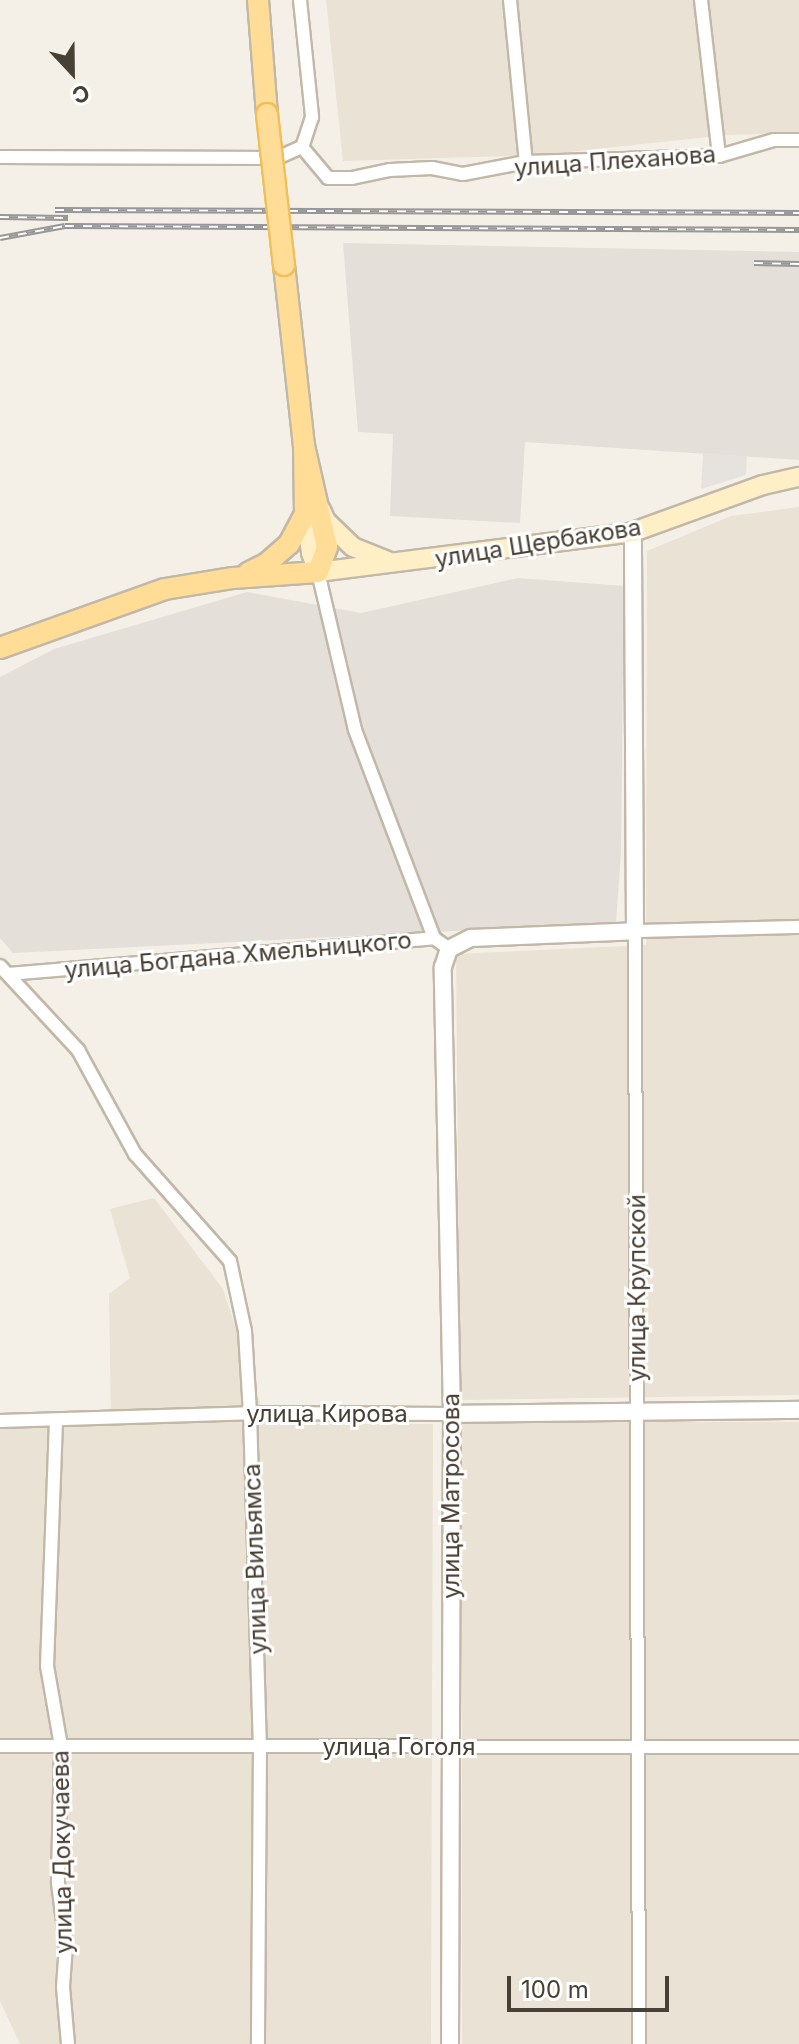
<!DOCTYPE html>
<meta charset="utf-8">
<style>
body{margin:0}
#map{position:relative;width:799px;height:2044px;overflow:hidden;background:#f5f0e7;font-family:Inter,sans-serif}
div>[style]{position:absolute}
.residential>*{inset:0;background:#eae2d4;transform-origin:0 0}
.industrial>*{inset:0;background:#e4dfd8}
.parking>*{inset:0;background:#e6e3df}
.roads{filter:drop-shadow(2px 0 #c2b8a8) drop-shadow(-2px 0 #c2b8a8) drop-shadow(0 2px #c2b8a8) drop-shadow(0 -2px #c2b8a8)}
.minor>*{height:12px;margin:-6px;padding:0 6px;transform-origin:6px;border-radius:6px;background:#fff}
.tertiary>*{height:16px;margin:-8px;padding:0 8px;transform-origin:8px;border-radius:8px;background:#fff}
.secondary>*{height:18px;margin:-9px;padding:0 9px;transform-origin:9px;border-radius:9px;background:#ffefc7}
.primary>*{height:20px;margin:-10px;padding:0 10px;transform-origin:10px;border-radius:10px;background:#ffdd96}
.rail>*{height:6px;margin-top:-3px;transform-origin:0;background:repeating-linear-gradient(90deg,#fff 0 9px,#979797 0 18px);box-sizing:border-box;border-block:2px solid #979797}
.bridges{filter:drop-shadow(2px 0 #f2be58) drop-shadow(-2px 0 #f2be58) drop-shadow(0 2px #f2be58) drop-shadow(0 -2px #f2be58)}
.primary-bridge>*{height:20px;margin:-10px;padding:0 10px;transform-origin:10px;border-radius:10px;background:#ffdd96}
span{translate:-50% -50%;white-space:nowrap;text-align:center;line-height:1.15;-webkit-text-stroke:6px #fff;paint-order:stroke}
.street-label{font-size:24px;color:#494035}
.north{position:absolute;left:32px;top:32px;width:80px;height:80px;-webkit-text-stroke:6px #fff;paint-order:stroke;rotate:158deg;font-size:22px;font-weight:700;line-height:32px;text-align:center;color:#494035}
.north::after{content:'';display:block;margin:auto;width:28px;height:36px;background:#494035;clip-path:polygon(50% 0,100% 100%,50% 72%,0 100%)}
.scale{position:absolute;left:507px;top:1976px;width:162px;height:36px;box-sizing:border-box;border:4px solid #494035;border-top:0;padding-left:10px;font-size:24px;line-height:28px;white-space:nowrap;color:#494035;-webkit-text-stroke:6px #fff;paint-order:stroke}
</style>
<div id="map">
<div class="residential">
<i style="clip-path:polygon(326px 0,799px 0,799px 133px,727px 135px,540px 155px,343px 161px)"></i>
<i style="clip-path:polygon(799px 507px,799px 1395px,460px 1400px,456px 954px,646px 945px,647px 551px,731px 516px)"></i>
<i style="clip-path:polygon(154px 1198px,223px 1289px,267px 1424px,433px 1424px,431px 2044px,20px 2044px,0 2001px,0 1427px,111px 1424px,109px 1294px,130px 1278px,110px 1209px)"></i>
<i style="left:799px;top:1422px;width:622px;height:337px;rotate:90deg"></i>
</div>
<div class="industrial">
<i style="clip-path:polygon(343px 243px,799px 252px,799px 460px,525px 442px,520px 523px,390px 516px,393px 434px,358px 432px)"></i>
<i style="clip-path:polygon(518px 578px,624px 586px,621px 853px,616px 923px,13px 953px,0 938px,0 677px,54px 649px,247px 592px,361px 613px)"></i>
</div>
<div class="parking">
<i style="clip-path:polygon(703px 454px,747px 456px,746px 475px,701px 489px)"></i>
</div>
<div class="roads">
<div class="minor">
<i style="left:300px;top:0;width:118px;rotate:84.1deg"></i>
<i style="left:312px;top:117px;width:32px;rotate:108deg"></i>
<i style="left:510px;top:0;width:163px;rotate:84.4deg"></i>
<i style="left:701px;top:0;width:157px;rotate:83.4deg"></i>
<i style="left:302px;top:147px;width:40px;rotate:50deg"></i>
<i style="left:328px;top:178px;width:24px"></i>
<i style="left:352px;top:178px;width:39px;rotate:-12deg"></i>
<i style="left:390px;top:170px;width:42px;rotate:-2.7deg"></i>
<i style="left:432px;top:168px;width:32px;rotate:11deg"></i>
<i style="left:463px;top:174px;width:64px;rotate:-10.8deg"></i>
<i style="left:526px;top:162px;width:193px;rotate:-1.8deg"></i>
<i style="left:719px;top:156px;width:57px;rotate:-16.2deg"></i>
<i style="left:774px;top:140px;width:25px"></i>
<i style="left:0;top:157px;width:277px;rotate:0.2deg"></i>
<i style="left:277px;top:158px;width:27px;rotate:-24deg"></i>
<i style="left:318px;top:572px;width:162px;rotate:76.8deg"></i>
<i style="left:355px;top:730px;width:222px;rotate:69.2deg"></i>
<i style="left:0;top:966px;width:115px;rotate:47.1deg"></i>
<i style="left:78px;top:1050px;width:119px;rotate:61.3deg"></i>
<i style="left:135px;top:1154px;width:143px;rotate:48.4deg"></i>
<i style="left:230px;top:1261px;width:72px;rotate:77.9deg"></i>
<i style="left:245px;top:1331px;width:82px;rotate:86.5deg"></i>
<i style="left:250px;top:1413px;width:334px;rotate:88.3deg"></i>
<i style="left:260px;top:1747px;width:297px;rotate:90.4deg"></i>
<i style="left:8px;top:974px;width:428px;rotate:-4.8deg"></i>
<i style="left:434px;top:938px;width:19px;rotate:36deg"></i>
<i style="left:0;top:1421px;width:250px;rotate:-1.8deg"></i>
<i style="left:250px;top:1413px;width:202px;rotate:0.3deg"></i>
<i style="left:56px;top:1421px;width:245px;rotate:92.1deg"></i>
<i style="left:47px;top:1666px;width:81px;rotate:80.1deg"></i>
<i style="left:61px;top:1746px;width:137px;rotate:91.3deg"></i>
<i style="left:58px;top:1883px;width:63px;rotate:82.6deg"></i>
<i style="left:66px;top:1945px;width:42px;rotate:94.1deg"></i>
<i style="left:63px;top:1987px;width:57px;rotate:85deg"></i>
<i style="left:0;top:1746px;width:799px;rotate:0.07deg"></i>
<i style="left:639px;top:2044px;width:1113px;rotate:-90.21deg"></i>
<i style="left:635px;top:931px;width:164px;rotate:-1.4deg"></i>
</div>
<div class="tertiary">
<i style="left:452px;top:1414px;width:347px;rotate:-0.7deg"></i>
<i style="left:450px;top:2044px;width:630px;rotate:-89.82deg"></i>
<i style="left:452px;top:1414px;width:447px;rotate:-91.2deg"></i>
<i style="left:443px;top:967px;width:19px;rotate:-72deg"></i>
<i style="left:449px;top:949px;width:25px;rotate:-27deg"></i>
<i style="left:471px;top:938px;width:164px;rotate:-2.4deg"></i>
<i style="left:635px;top:931px;width:399px;rotate:-90.3deg"></i>
</div>
<div class="secondary">
<i style="left:321px;top:510px;width:12px;rotate:66deg"></i>
<i style="left:326px;top:521px;width:37px;rotate:44deg"></i>
<i style="left:353px;top:547px;width:37px;rotate:22deg"></i>
<i style="left:305px;top:514px;width:39px;rotate:81deg"></i>
<i style="left:311px;top:553px;width:20px;rotate:70deg"></i>
<i style="left:318px;top:572px;width:318px;rotate:-7.2deg"></i>
<i style="left:633px;top:532px;width:138px;rotate:-19.9deg"></i>
<i style="left:763px;top:485px;width:37px;rotate:-13deg"></i>
</div>
<div class="primary">
<i style="left:258px;top:0;width:114px;rotate:85.5deg"></i>
<i style="left:248px;top:573px;width:20px;rotate:-27deg"></i>
<i style="left:266px;top:564px;width:30px;rotate:-41deg"></i>
<i style="left:289px;top:544px;width:34px;rotate:-62deg"></i>
<i style="left:305px;top:514px;width:68px;rotate:-90.8deg"></i>
<i style="left:304px;top:446px;width:182px;rotate:-96.3deg"></i>
<i style="left:0;top:648px;width:175px;rotate:-19.7deg"></i>
<i style="left:165px;top:589px;width:69px;rotate:-9.2deg"></i>
<i style="left:233px;top:578px;width:85px;rotate:-4deg"></i>
<i style="left:318px;top:572px;width:27px;rotate:-70deg"></i>
<i style="left:327px;top:547px;width:104px;rotate:-102.8deg"></i>
</div>
</div>
<div class="rail">
<i style="left:55px;top:210px;width:744px;rotate:0.23deg"></i>
<i style="left:0;top:217px;width:68px;rotate:0.8deg"></i>
<i style="left:0;top:238px;width:66px;rotate:-10.5deg"></i>
<i style="left:65px;top:226px;width:734px;rotate:0.31deg"></i>
<i style="left:754px;top:263px;width:45px;rotate:1.3deg"></i>
</div>
<div class="bridges">
<div class="primary-bridge">
<i style="left:267px;top:114px;width:152px;rotate:83.6deg"></i>
</div>
</div>
<div class="street-label">
<span style="left:615px;top:161px;rotate:-4deg">улица Плеханова</span>
<span style="left:538px;top:543px;rotate:-9deg">улица Щербакова</span>
<span style="left:238px;top:955px;rotate:-5deg">улица Богдана Хмельницкого</span>
<span style="left:637px;top:1288px;rotate:-90deg">улица Крупской</span>
<span style="left:327px;top:1414px">улица Кирова</span>
<span style="left:451px;top:1496px;rotate:-90deg">улица Матросова</span>
<span style="left:255px;top:1559px;rotate:-92deg">улица Вильямса</span>
<span style="left:399px;top:1747px">улица Гоголя</span>
<span style="left:62px;top:1852px;rotate:-91deg">улица Докучаева</span>
</div>
<div class="north">С</div>
<div class="scale">100 m</div>
</div>
